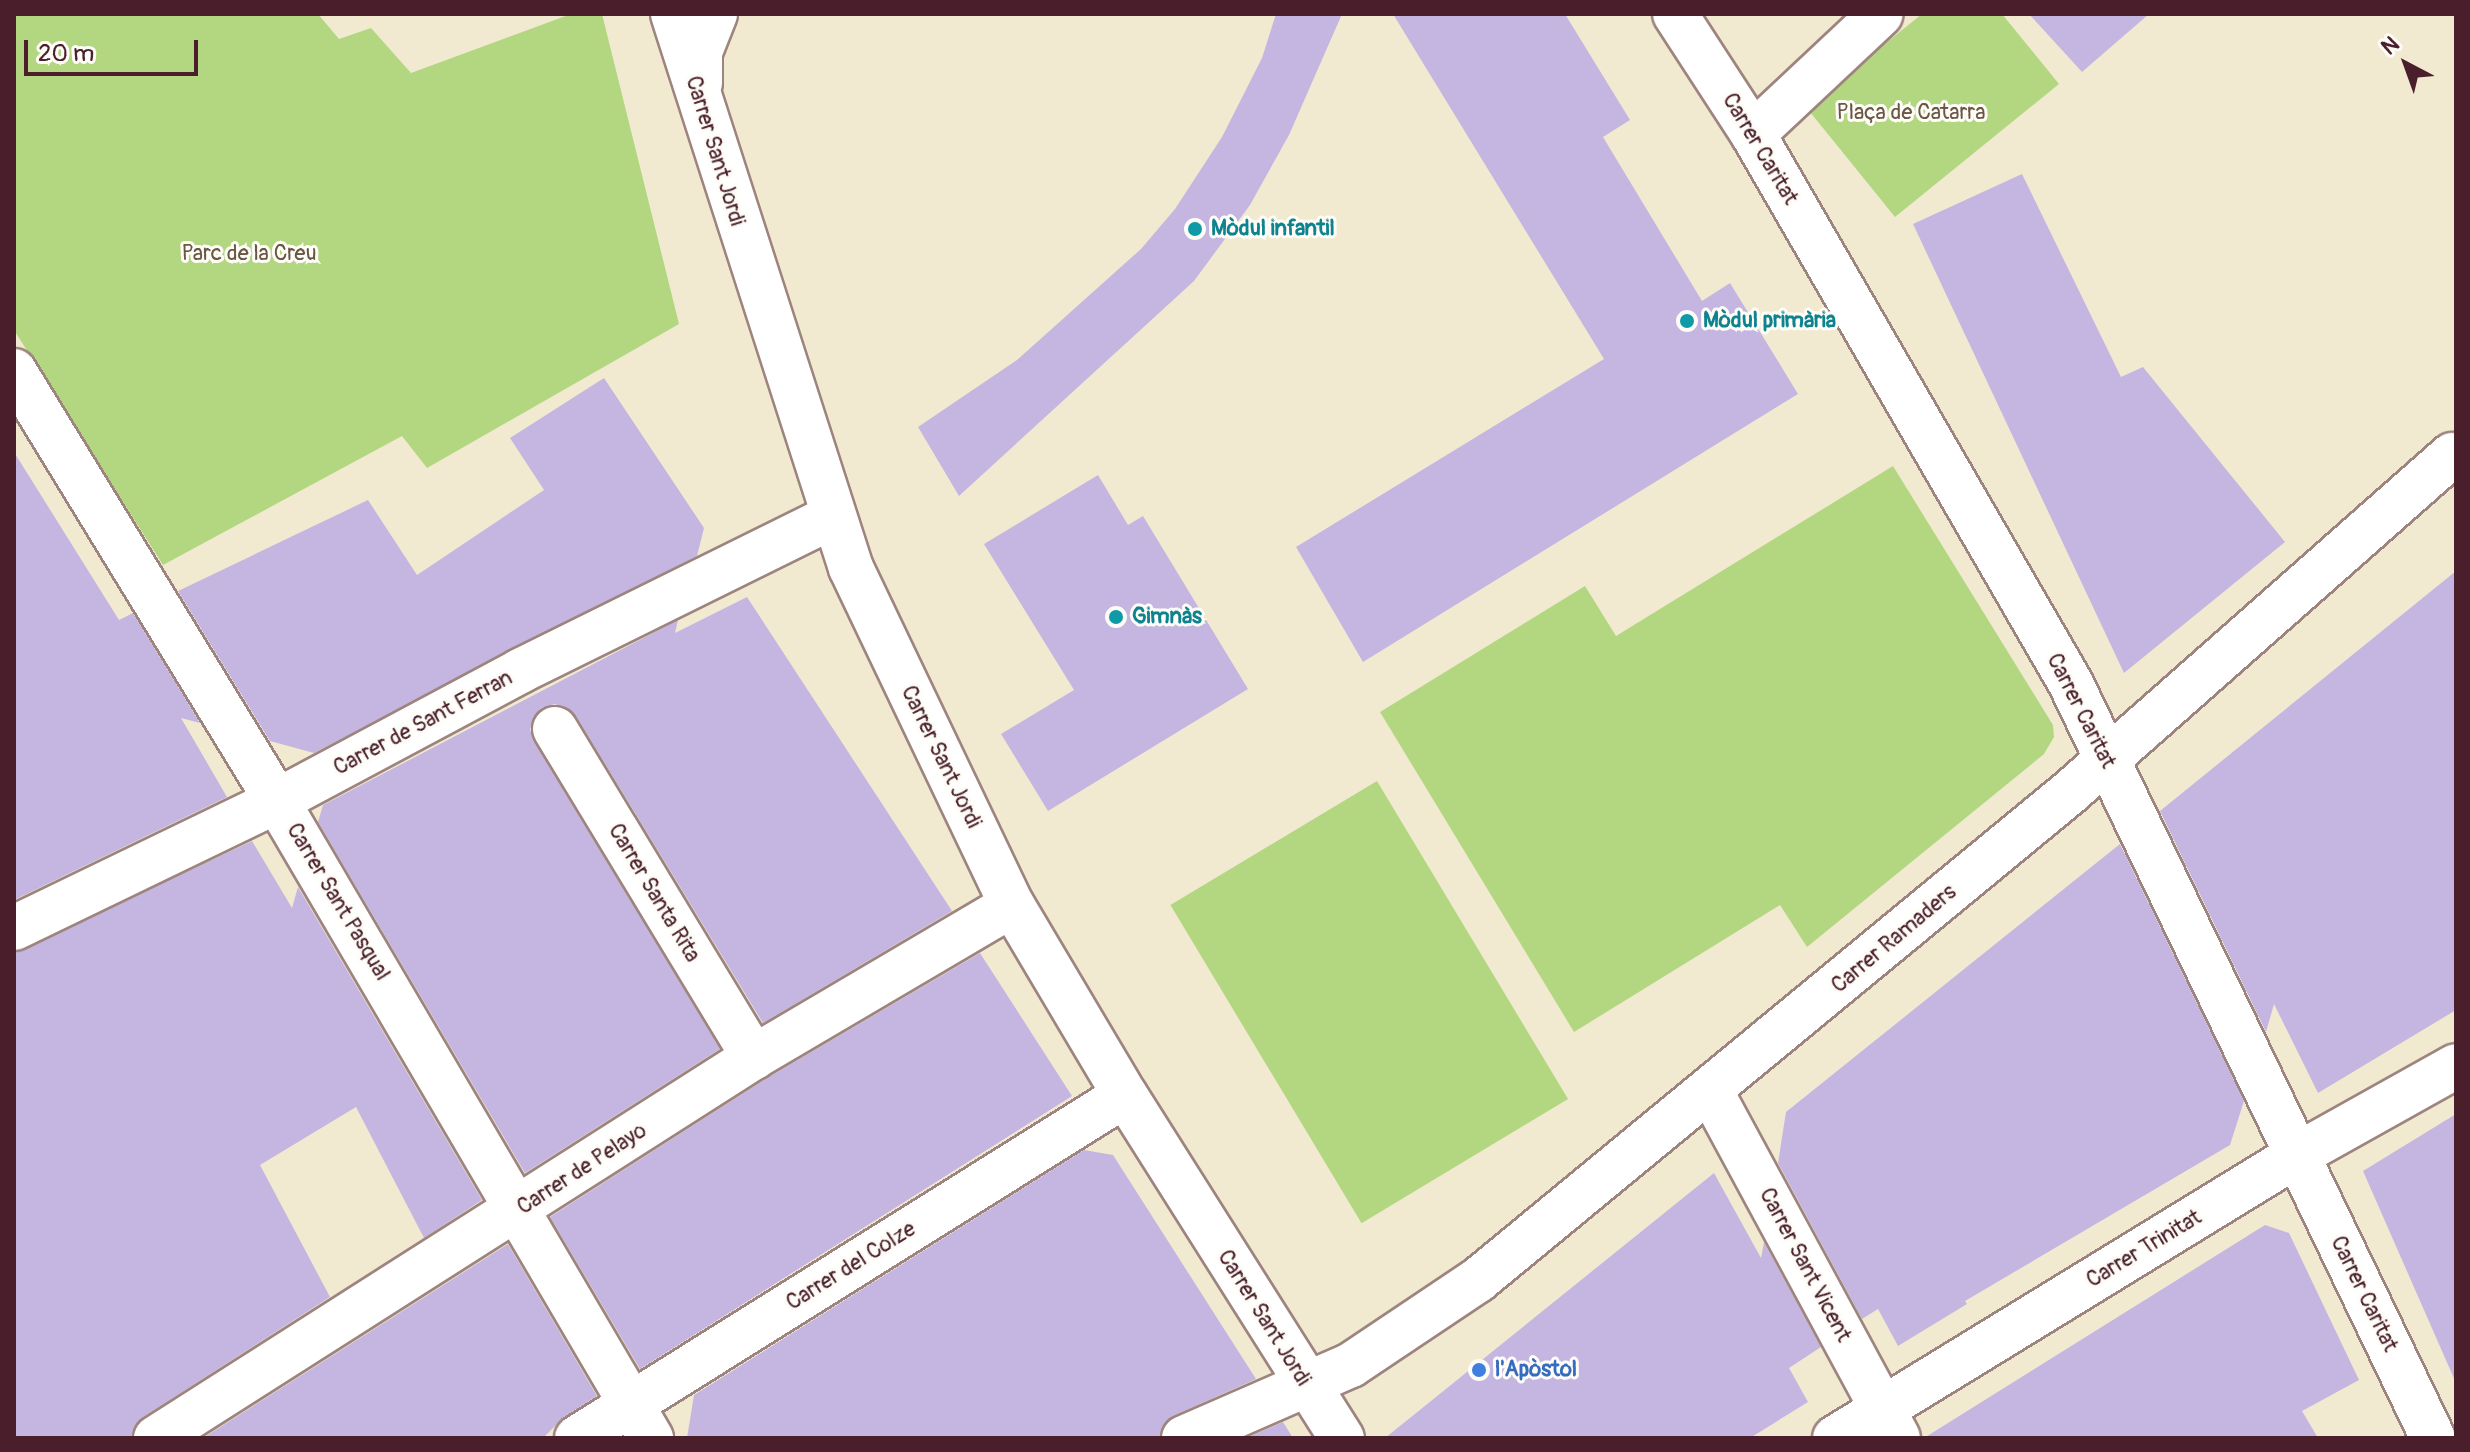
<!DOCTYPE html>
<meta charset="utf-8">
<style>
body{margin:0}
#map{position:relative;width:2470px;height:1452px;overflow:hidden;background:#f1ead1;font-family:Pangolin,sans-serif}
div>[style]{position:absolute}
.green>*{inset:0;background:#b3d780;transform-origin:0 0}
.building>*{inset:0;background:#c5b6e1}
.roads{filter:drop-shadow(2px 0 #9e847e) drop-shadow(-2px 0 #9e847e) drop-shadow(0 2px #9e847e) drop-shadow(0 -2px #9e847e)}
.minor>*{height:44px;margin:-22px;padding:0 22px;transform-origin:22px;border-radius:22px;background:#fff}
.dots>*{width:22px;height:22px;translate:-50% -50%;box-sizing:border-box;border:4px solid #fdfcf7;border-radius:50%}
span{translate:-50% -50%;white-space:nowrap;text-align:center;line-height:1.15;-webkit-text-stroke:6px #fdfcf7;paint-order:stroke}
.park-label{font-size:22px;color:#6a5644}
.street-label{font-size:22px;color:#4a1f2b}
.culture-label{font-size:22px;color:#0d838f;font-weight:700}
.left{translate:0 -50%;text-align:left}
.shop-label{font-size:22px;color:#366cbe;font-weight:700}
.frame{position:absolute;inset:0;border:16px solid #4a1f2b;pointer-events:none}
.north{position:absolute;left:2366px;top:24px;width:80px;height:80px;-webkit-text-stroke:6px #fdfcf7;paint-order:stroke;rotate:319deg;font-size:22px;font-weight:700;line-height:32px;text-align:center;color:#4a1f2b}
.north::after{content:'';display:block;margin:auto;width:28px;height:36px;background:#4a1f2b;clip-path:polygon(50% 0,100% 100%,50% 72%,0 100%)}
.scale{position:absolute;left:24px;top:40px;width:174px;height:36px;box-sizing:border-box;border:4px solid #4a1f2b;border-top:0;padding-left:10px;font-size:24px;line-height:28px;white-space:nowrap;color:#4a1f2b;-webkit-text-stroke:6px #fdfcf7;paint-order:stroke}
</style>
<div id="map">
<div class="green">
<i style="clip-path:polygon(14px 14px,318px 14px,339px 39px,371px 28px,411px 73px,571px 14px,602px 14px,679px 324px,427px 468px,402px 436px,163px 565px,14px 330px)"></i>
<i style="clip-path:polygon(1922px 14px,2002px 14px,2059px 84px,1895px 217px,1806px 107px)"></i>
<i style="clip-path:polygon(1893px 466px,2053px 725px,2054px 737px,2044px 754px,1807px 947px,1780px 905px,1574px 1032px,1380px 712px,1585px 586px,1616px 636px)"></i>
<i style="left:1377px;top:781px;width:371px;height:241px;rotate:59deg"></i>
</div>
<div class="building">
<i style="clip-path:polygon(1276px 14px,1342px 14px,1289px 135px,1250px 205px,1194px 281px,959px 496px,918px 427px,1017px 360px,1141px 249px,1175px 209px,1222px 137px,1262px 58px)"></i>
<i style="clip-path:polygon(1393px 14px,1565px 14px,1630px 120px,1603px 137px,1702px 301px,1730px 283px,1798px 394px,1363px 662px,1296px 547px,1604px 359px)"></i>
<i style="clip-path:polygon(2029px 14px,2149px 14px,2082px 72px)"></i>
<i style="clip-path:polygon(2022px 174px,2121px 377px,2143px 367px,2285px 542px,2124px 673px,1913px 224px)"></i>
<i style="clip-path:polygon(604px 378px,704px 528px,697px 556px,314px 753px,270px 741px,178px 591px,368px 500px,417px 575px,544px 490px,510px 438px)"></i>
<i style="clip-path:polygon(14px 452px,119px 620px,133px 613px,200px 723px,181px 718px,227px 797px,14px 900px)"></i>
<i style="clip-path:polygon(1098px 475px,1128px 525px,1143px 516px,1248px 689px,1048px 811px,1001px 734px,1074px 690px,984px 544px)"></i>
<i style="clip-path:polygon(2456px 571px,2456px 1010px,2318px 1093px,2274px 1004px,2266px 1032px,2160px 811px)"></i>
<i style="clip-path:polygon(747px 597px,952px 911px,763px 1023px,576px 716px,555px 704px,541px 708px,530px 729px,534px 742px,720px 1049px,525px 1173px,318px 822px,323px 805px,678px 620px,675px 633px)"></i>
<i style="clip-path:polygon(252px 841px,292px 908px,298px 887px,482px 1200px,424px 1238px,356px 1107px,260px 1165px,330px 1297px,143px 1417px,131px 1438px,14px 1438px,14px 953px)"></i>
<i style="clip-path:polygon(2120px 844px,2244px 1101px,2230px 1145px,1965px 1301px,1967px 1304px,1898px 1346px,1878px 1309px,1862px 1319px,1778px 1163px,1786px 1112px)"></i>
<i style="clip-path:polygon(980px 953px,1072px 1096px,640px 1369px,550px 1217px,767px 1078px)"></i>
<i style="clip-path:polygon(2456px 1114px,2456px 1383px,2363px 1171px)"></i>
<i style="clip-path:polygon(1084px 1150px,1113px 1155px,1256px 1379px,1173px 1416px,1159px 1438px,687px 1438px,694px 1395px)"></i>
<i style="clip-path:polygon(1714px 1173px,1761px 1258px,1764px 1242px,1821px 1347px,1789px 1368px,1808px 1402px,1750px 1438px,1385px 1438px)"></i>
<i style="clip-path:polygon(2265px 1225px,2289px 1233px,2359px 1380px,2302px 1411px,2318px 1438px,1924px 1438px)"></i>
<i style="clip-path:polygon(508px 1244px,597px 1396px,564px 1417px,543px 1438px,203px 1438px)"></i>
<i style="clip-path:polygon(1283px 1422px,1293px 1438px,1246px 1438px)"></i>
</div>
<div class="roads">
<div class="minor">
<i style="left:673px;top:14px;width:582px;rotate:72.19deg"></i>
<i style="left:851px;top:568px;width:373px;rotate:64.5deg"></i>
<i style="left:1012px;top:905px;width:221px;rotate:59.3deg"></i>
<i style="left:1125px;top:1095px;width:406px;rotate:57.7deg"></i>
<i style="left:1675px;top:14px;width:143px;rotate:57deg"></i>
<i style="left:1753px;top:134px;width:635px;rotate:59.96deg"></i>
<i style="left:2071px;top:684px;width:836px;rotate:64.35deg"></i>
<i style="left:700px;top:83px;width:31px;rotate:-90deg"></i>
<i style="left:700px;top:52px;width:41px;rotate:-68.5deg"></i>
<i style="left:1753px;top:134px;width:175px;rotate:-43.2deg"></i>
<i style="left:14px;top:371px;width:504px;rotate:58.55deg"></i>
<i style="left:277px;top:801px;width:739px;rotate:59.58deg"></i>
<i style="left:555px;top:729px;width:384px;rotate:58.8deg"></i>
<i style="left:14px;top:928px;width:292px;rotate:-25.8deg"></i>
<i style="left:277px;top:801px;width:276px;rotate:-28.1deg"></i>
<i style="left:520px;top:671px;width:347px;rotate:-26.3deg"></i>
<i style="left:1711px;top:1092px;width:393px;rotate:61.6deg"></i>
<i style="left:156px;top:1438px;width:709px;rotate:-32.5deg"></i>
<i style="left:754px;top:1057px;width:299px;rotate:-30.5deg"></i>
<i style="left:577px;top:1438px;width:646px;rotate:-32.04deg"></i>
<i style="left:1184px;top:1438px;width:182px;rotate:-23.6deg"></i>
<i style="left:1351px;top:1365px;width:153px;rotate:-33.8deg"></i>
<i style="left:1478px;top:1280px;width:766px;rotate:-39.49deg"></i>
<i style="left:2069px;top:793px;width:511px;rotate:-41.43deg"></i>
<i style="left:1835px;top:1438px;width:542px;rotate:-31.49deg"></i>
<i style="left:2297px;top:1155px;width:182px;rotate:-29.2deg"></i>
</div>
</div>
<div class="dots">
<i style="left:1195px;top:229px;background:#0f9aa8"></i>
<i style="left:1687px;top:321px;background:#0f9aa8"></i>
<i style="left:1116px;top:617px;background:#0f9aa8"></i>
<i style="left:1479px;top:1370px;background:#3f7fe0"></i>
</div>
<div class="park-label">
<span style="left:1911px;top:113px">Plaça de Catarra</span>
<span style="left:249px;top:254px">Parc de la Creu</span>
</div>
<div class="street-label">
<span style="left:1760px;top:149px;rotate:59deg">Carrer Caritat</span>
<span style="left:715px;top:151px;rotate:73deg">Carrer Sant Jordi</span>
<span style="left:2081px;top:711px;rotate:63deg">Carrer Caritat</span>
<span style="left:423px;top:723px;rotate:-28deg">Carrer de Sant Ferran</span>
<span style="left:941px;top:757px;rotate:64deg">Carrer Sant Jordi</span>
<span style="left:654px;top:893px;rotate:59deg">Carrer Santa Rita</span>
<span style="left:338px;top:902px;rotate:59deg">Carrer Sant Pasqual</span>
<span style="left:1894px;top:939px;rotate:-40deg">Carrer Ramaders</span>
<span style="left:582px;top:1169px;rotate:-33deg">Carrer de Pelayo</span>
<span style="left:2144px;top:1249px;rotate:-31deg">Carrer Trinitat</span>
<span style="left:1805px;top:1265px;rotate:62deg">Carrer Sant Vicent</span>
<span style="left:851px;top:1266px;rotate:-32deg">Carrer del Colze</span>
<span style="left:2364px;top:1294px;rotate:64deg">Carrer Caritat</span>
<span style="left:1264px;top:1318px;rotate:58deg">Carrer Sant Jordi</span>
</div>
<div class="culture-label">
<span class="left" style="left:1211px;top:229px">Mòdul infantil</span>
<span class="left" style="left:1703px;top:321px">Mòdul primària</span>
<span class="left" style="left:1132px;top:617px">Gimnàs</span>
</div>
<div class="shop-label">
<span class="left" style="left:1495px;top:1370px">l'Apòstol</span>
</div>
<div class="frame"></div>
<div class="north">N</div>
<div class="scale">20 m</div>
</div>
